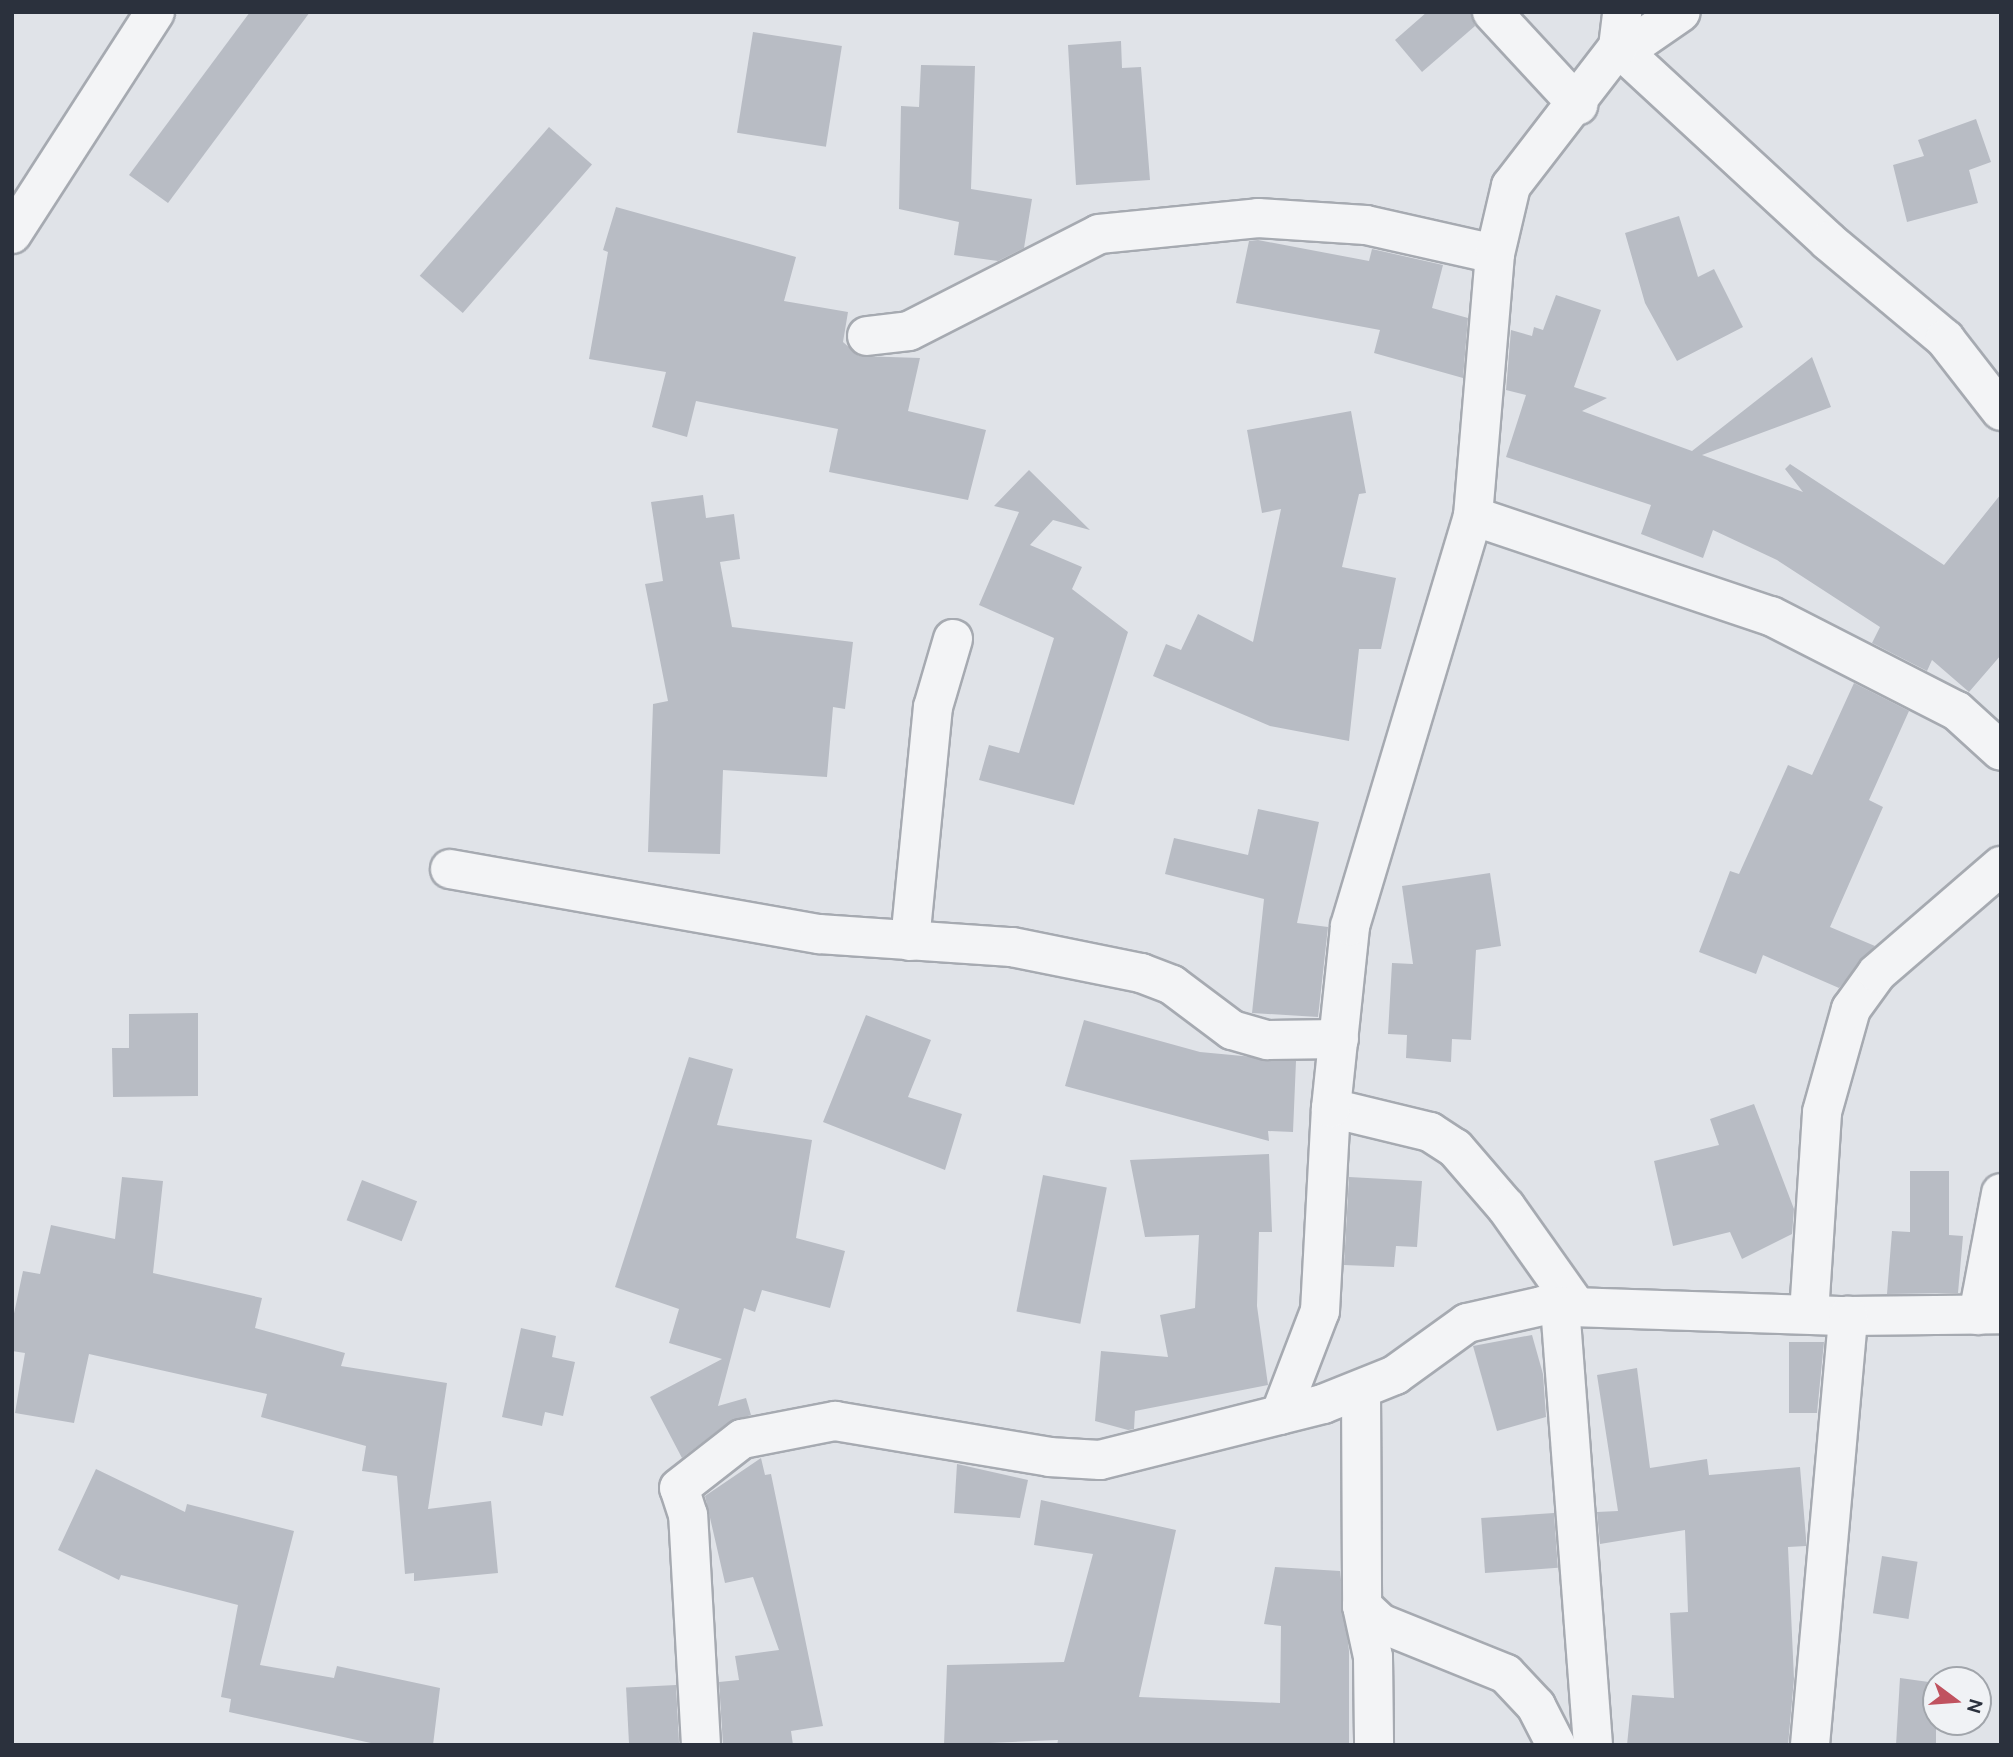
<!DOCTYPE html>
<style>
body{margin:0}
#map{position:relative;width:2013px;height:1757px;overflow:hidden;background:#e0e3e8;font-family:Ubuntu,sans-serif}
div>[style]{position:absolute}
.building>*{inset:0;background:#b8bcc4;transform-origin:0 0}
.roads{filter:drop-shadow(2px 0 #a6aab1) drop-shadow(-2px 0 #a6aab1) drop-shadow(0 2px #a6aab1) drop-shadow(0 -2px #a6aab1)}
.minor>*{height:38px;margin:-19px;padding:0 19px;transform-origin:19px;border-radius:19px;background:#f3f4f6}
span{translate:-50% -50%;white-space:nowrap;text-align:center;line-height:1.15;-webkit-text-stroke:5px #f0f2f5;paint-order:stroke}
.frame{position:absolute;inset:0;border:14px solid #2b313d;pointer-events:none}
.north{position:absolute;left:1922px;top:1666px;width:70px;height:70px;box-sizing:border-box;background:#f0f2f5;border:2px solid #a1a5ab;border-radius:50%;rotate:106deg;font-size:19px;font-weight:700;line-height:28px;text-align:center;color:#2b313d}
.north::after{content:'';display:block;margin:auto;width:24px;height:32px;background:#c0525f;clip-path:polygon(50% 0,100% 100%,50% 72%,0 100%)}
</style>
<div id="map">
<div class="building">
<i style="clip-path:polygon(250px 12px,310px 12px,168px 203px,129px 175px)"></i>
<i style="clip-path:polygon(1427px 12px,1471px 12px,1475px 26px,1422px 72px,1395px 40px)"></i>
<i style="left:753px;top:32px;width:90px;height:102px;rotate:9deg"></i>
<i style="clip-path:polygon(1121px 41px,1122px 68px,1141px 67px,1150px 180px,1076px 185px,1068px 45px)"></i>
<i style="clip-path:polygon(921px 65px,975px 66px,971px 189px,1032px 199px,1024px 248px,998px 261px,954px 255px,959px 222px,899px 209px,901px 106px,919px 107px)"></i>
<i style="clip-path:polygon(1976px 119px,1991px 162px,1969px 170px,1978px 203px,1907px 222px,1893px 165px,1924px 156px,1918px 140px)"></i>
<i style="left:549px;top:127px;width:57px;height:197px;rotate:41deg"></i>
<i style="clip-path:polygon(616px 207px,796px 257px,784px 301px,848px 312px,843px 342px,859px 356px,920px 358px,908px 411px,986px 430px,968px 500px,829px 472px,838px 429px,696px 401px,687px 437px,652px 427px,666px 372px,589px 359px,608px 252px,603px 250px)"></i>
<i style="clip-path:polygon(1679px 216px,1698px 277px,1714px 269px,1743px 327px,1677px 361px,1645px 303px,1625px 233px)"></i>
<i style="clip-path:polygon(1258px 240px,1369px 261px,1372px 249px,1443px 265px,1432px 308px,1468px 318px,1463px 378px,1374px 353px,1380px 330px,1236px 303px,1249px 241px)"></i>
<i style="clip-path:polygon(1556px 295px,1601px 310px,1574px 387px,1607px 398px,1582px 411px,1692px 451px,1812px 357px,1831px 407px,1702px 455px,1803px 492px,1785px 469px,1790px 464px,1944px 565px,2001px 494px,2001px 655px,1969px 692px,1932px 660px,1927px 671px,1872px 643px,1880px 627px,1777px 560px,1713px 530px,1703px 558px,1641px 534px,1651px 505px,1506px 457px,1526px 395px,1506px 390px,1511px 330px,1532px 336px,1534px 327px,1543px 330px)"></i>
<i style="clip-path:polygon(1351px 411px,1366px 493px,1359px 494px,1342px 567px,1396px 578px,1381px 649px,1359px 649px,1349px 741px,1270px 726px,1153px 676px,1166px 644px,1181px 650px,1198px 614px,1253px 642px,1281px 509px,1262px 513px,1247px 430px)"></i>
<i style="clip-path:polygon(1029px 470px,1090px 530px,1053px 520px,1030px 545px,1082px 567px,1072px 589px,1128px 632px,1074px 805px,979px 780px,989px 745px,1019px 753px,1054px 638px,979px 605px,1019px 512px,994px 506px)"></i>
<i style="clip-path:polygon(703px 495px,706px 518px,734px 514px,740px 559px,720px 562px,732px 627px,853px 642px,845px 709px,833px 707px,827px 777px,723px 770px,720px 854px,648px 852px,653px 704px,668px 701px,645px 584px,663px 581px,651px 502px)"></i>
<i style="clip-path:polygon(1854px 683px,1909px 711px,1869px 800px,1883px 807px,1830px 927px,1875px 946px,1839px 988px,1763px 955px,1756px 974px,1699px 952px,1730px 871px,1739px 874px,1788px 765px,1812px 775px)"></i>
<i style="clip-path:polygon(1258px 809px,1319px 822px,1297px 923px,1328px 927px,1318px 1017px,1252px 1013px,1264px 899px,1165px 874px,1174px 838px,1248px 855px)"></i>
<i style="clip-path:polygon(1490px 873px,1501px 946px,1476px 950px,1471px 1040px,1452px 1039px,1451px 1062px,1406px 1058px,1407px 1035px,1388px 1034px,1392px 963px,1413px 964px,1402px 886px)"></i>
<i style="clip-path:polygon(198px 1013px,198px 1096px,113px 1097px,112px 1048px,129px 1048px,129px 1014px)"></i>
<i style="clip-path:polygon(866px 1015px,931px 1040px,908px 1097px,962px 1114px,945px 1170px,823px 1122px)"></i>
<i style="clip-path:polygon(1084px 1020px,1200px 1052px,1296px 1061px,1293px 1132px,1268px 1131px,1269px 1141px,1065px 1086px)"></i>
<i style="clip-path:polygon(689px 1057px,733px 1069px,717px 1125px,812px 1140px,796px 1238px,845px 1251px,830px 1308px,762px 1290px,755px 1312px,744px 1308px,718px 1406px,746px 1398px,751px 1415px,729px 1422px,682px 1458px,650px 1397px,722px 1359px,669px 1343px,679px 1309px,615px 1287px)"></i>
<i style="clip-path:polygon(1754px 1104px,1794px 1209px,1792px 1234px,1742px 1259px,1730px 1232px,1673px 1246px,1654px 1161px,1719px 1145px,1710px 1119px)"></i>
<i style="clip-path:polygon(1269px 1154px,1272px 1232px,1259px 1232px,1257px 1306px,1268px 1385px,1135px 1411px,1134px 1429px,1128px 1430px,1095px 1421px,1101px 1351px,1168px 1357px,1160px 1315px,1195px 1308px,1199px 1235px,1145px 1237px,1130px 1160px)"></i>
<i style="clip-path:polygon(1910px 1171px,1949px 1171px,1949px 1235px,1963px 1236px,1958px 1293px,1887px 1294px,1892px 1231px,1910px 1232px)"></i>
<i style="left:1043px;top:1175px;width:65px;height:139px;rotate:11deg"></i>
<i style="clip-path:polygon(122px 1177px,163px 1181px,153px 1273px,262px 1298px,255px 1328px,345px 1353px,341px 1366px,447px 1383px,428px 1509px,491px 1501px,498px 1573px,414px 1581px,414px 1573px,405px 1574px,397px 1476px,362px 1471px,366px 1446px,261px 1417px,267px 1394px,89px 1354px,74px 1423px,15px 1413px,25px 1353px,12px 1351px,12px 1323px,23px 1271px,40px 1274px,51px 1225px,115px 1239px)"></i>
<i style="clip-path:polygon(1349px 1177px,1422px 1181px,1417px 1247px,1396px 1246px,1394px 1267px,1344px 1265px)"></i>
<i style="left:362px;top:1180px;width:59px;height:43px;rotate:21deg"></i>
<i style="clip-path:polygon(521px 1328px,556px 1336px,552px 1357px,575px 1362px,563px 1416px,545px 1412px,542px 1426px,502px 1417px)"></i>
<i style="clip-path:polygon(1532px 1335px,1543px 1374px,1546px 1417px,1497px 1431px,1473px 1346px)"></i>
<i style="clip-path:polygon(1789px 1342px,1824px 1342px,1817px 1413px,1789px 1413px)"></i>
<i style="clip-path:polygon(1637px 1368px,1650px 1468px,1707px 1459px,1709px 1475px,1800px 1467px,1806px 1538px,1806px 1546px,1788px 1547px,1794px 1679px,1788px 1745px,1627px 1745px,1632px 1695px,1674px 1698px,1670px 1613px,1688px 1612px,1685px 1530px,1600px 1544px,1597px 1512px,1618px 1511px,1597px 1375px)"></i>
<i style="clip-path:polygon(761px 1458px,765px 1475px,771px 1474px,823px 1726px,791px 1731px,793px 1745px,723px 1745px,719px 1682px,739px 1680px,735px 1656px,779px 1650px,753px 1577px,725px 1583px,705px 1496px)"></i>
<i style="clip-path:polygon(957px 1464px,1028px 1480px,1020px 1518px,954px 1513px)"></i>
<i style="clip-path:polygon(96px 1469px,185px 1512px,187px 1504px,294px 1531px,260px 1665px,334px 1678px,337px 1666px,440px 1688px,433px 1745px,380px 1745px,229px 1712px,231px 1699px,221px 1697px,238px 1605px,121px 1575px,119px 1580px,58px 1550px)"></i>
<i style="clip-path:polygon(1041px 1500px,1176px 1530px,1139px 1697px,1280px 1703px,1281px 1626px,1264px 1624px,1275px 1567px,1340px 1571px,1349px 1651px,1349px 1745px,1057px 1745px,1058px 1740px,944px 1745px,947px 1665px,1064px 1662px,1093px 1554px,1034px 1545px)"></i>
<i style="left:1554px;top:1513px;width:55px;height:73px;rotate:86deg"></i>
<i style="left:1882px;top:1556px;width:36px;height:58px;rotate:9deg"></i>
<i style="clip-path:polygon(1900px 1678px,1936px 1683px,1936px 1745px,1896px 1745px)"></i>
<i style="left:676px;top:1685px;width:60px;height:50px;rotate:87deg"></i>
</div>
<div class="roads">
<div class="minor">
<i style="left:1492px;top:12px;width:127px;rotate:47.2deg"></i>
<i style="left:1618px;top:47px;width:286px;rotate:42.7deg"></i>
<i style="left:1828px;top:241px;width:153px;rotate:39.9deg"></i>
<i style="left:1945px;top:339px;width:91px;rotate:52.1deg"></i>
<i style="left:1623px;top:52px;width:70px;rotate:-34.6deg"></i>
<i style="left:12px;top:234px;width:264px;rotate:-57.2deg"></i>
<i style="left:867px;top:336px;width:42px;rotate:-6.8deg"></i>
<i style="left:909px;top:331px;width:213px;rotate:-27deg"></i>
<i style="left:1099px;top:234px;width:160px;rotate:-5.7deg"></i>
<i style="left:1258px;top:218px;width:108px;rotate:3.7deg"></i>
<i style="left:1366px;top:225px;width:132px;rotate:12.7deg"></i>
<i style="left:1473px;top:516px;width:314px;rotate:18.6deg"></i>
<i style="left:1771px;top:616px;width:209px;rotate:27.1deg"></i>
<i style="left:1957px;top:711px;width:59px;rotate:42.3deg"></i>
<i style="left:450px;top:869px;width:375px;rotate:10deg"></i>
<i style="left:819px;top:934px;width:193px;rotate:3.9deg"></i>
<i style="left:1012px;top:947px;width:132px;rotate:11.4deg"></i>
<i style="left:1141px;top:973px;width:33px;rotate:21deg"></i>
<i style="left:1172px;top:985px;width:75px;rotate:36.9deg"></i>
<i style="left:1232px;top:1030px;width:37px;rotate:16deg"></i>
<i style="left:1268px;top:1040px;width:71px;rotate:-0.8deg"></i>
<i style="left:910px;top:941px;width:235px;rotate:-84.4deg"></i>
<i style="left:933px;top:707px;width:71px;rotate:-73.6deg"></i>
<i style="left:1331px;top:1108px;width:102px;rotate:13.6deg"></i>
<i style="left:1430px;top:1132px;width:30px;rotate:33deg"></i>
<i style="left:1455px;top:1148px;width:78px;rotate:49.2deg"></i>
<i style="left:1506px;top:1207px;width:121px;rotate:54.7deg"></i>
<i style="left:1560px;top:1306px;width:440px;rotate:85.7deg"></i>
<i style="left:1809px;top:1314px;width:202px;rotate:-86.3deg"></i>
<i style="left:1822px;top:1112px;width:107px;rotate:-74.3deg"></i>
<i style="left:1851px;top:1009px;width:44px;rotate:-54.2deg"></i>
<i style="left:1877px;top:973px;width:164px;rotate:-40.8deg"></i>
<i style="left:1978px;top:1315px;width:124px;rotate:-79.3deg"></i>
<i style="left:1361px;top:1391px;width:215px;rotate:89.7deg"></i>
<i style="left:1362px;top:1606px;width:52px;rotate:77.8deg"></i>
<i style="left:1373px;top:1657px;width:88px;rotate:89.3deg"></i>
<i style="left:1280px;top:1415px;width:111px;rotate:-69deg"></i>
<i style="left:1320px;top:1311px;width:203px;rotate:-86.9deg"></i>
<i style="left:1331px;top:1108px;width:183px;rotate:-84deg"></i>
<i style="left:1350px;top:926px;width:428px;rotate:-73.3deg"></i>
<i style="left:1473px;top:516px;width:263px;rotate:-85.2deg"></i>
<i style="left:1495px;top:254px;width:70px;rotate:-76.8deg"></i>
<i style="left:1511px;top:186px;width:175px;rotate:-52.4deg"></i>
<i style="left:1618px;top:47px;width:35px;rotate:-83deg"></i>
<i style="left:1362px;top:1606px;width:25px;rotate:43deg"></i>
<i style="left:1380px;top:1623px;width:136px;rotate:22deg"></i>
<i style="left:1506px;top:1674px;width:44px;rotate:46.8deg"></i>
<i style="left:1536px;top:1706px;width:44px;rotate:62.9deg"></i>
<i style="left:701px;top:1745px;width:230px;rotate:-93.2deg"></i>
<i style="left:688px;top:1515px;width:28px;rotate:-108deg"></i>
<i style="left:679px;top:1488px;width:80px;rotate:-37.9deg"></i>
<i style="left:742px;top:1439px;width:95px;rotate:-11deg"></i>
<i style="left:835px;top:1421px;width:217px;rotate:9.5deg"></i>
<i style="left:1049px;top:1457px;width:51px;rotate:3.4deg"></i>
<i style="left:1100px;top:1460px;width:230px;rotate:-14.1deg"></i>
<i style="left:1323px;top:1404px;width:78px;rotate:-21.9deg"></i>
<i style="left:1395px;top:1375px;width:89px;rotate:-35.8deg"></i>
<i style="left:1467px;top:1323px;width:77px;rotate:-12.8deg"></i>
<i style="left:1542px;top:1306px;width:306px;rotate:1.9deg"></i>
<i style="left:1848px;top:1316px;width:153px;rotate:-0.7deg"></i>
<i style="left:1810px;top:1745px;width:431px;rotate:-84.9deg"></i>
</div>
</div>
<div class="frame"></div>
<div class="north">N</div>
</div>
